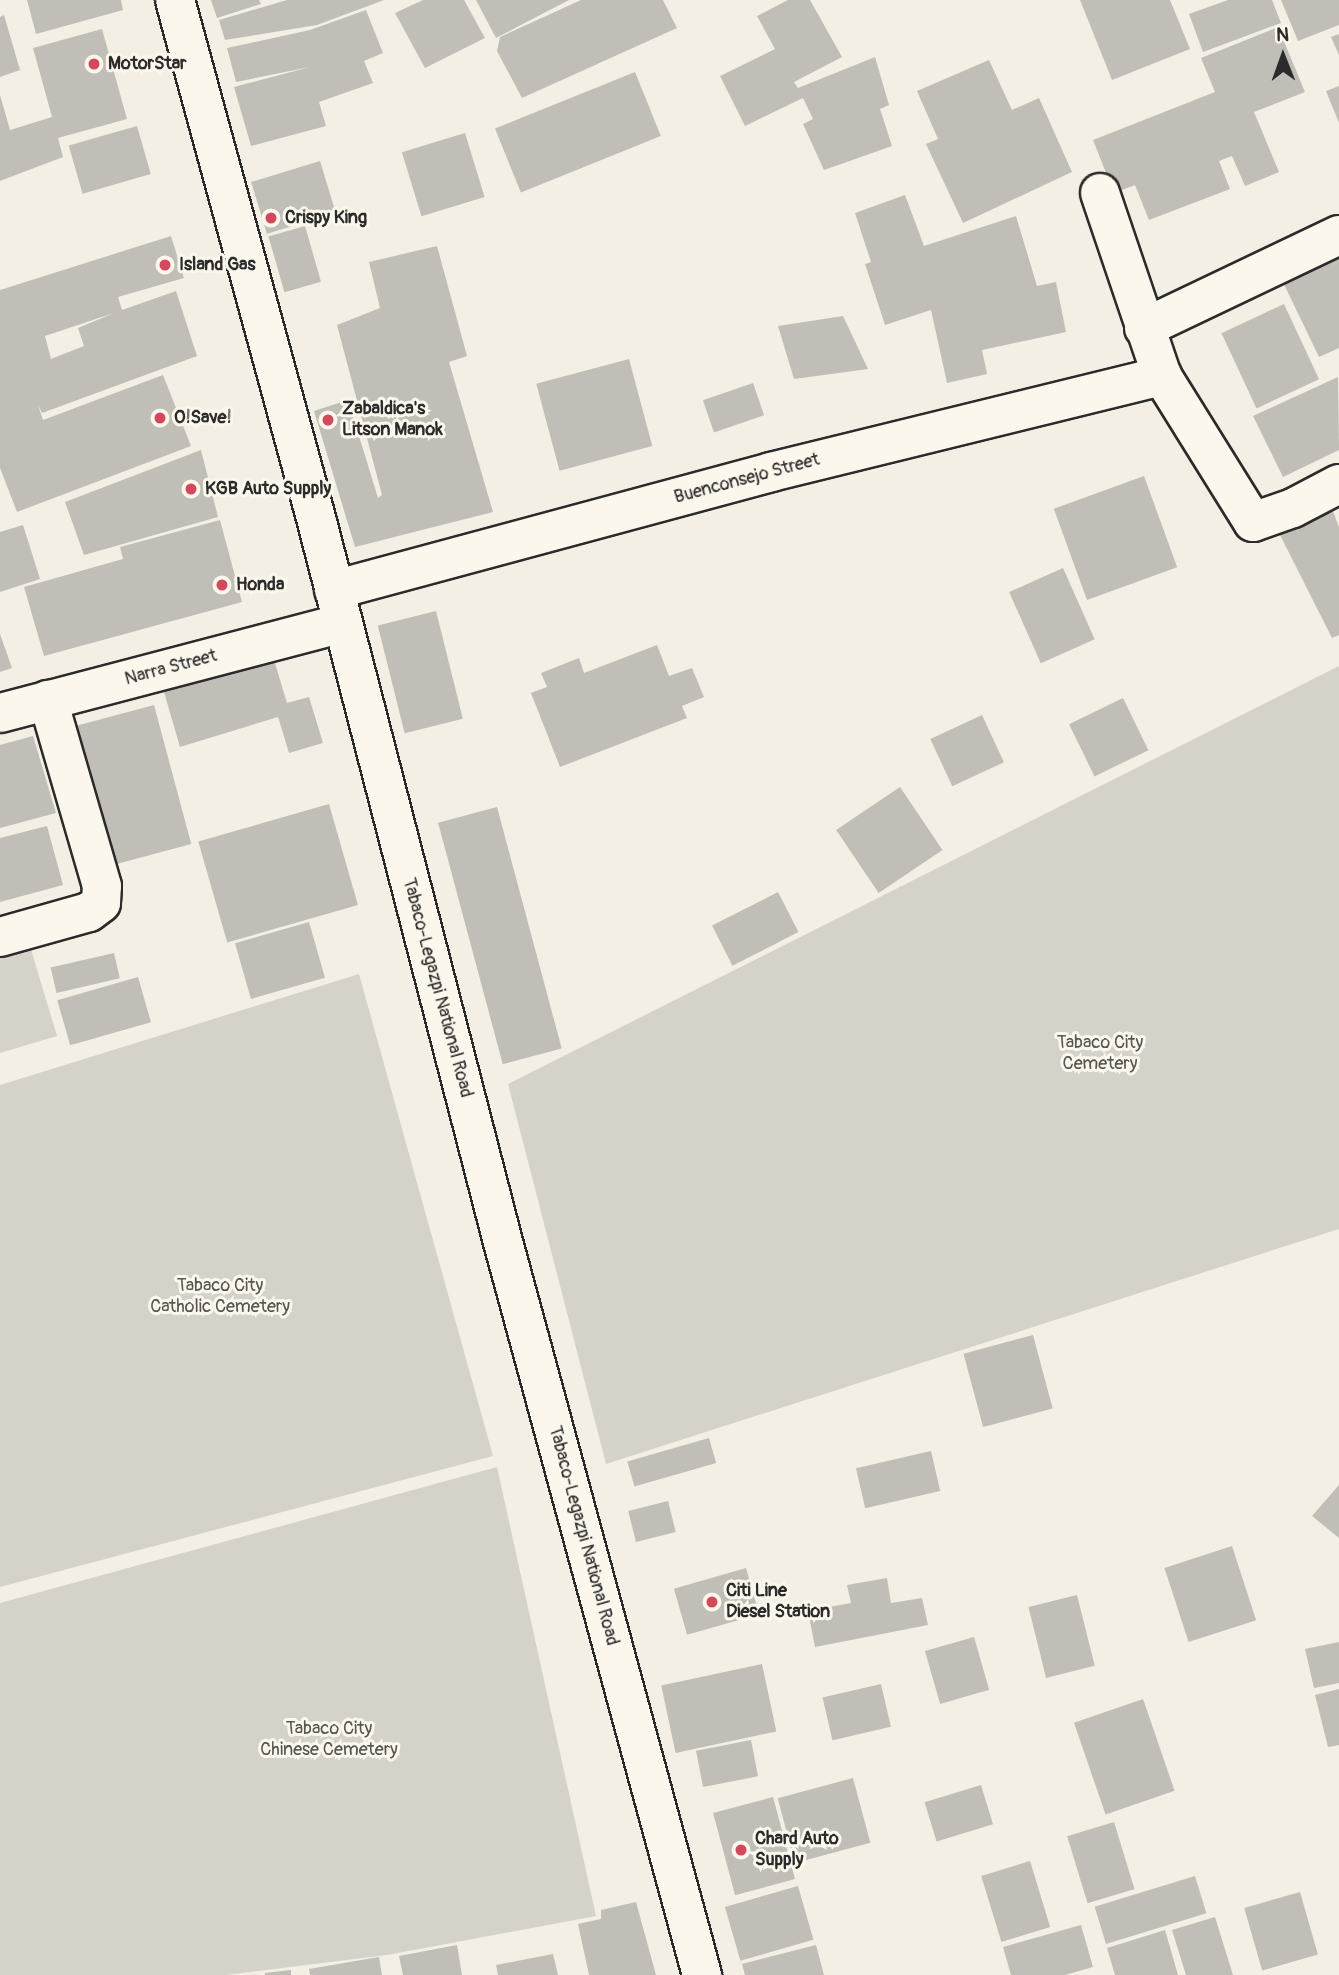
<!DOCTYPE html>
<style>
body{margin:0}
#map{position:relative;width:1339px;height:1975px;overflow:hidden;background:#f3efe4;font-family:Pangolin,sans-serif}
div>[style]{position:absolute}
.green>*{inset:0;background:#d5d2c9}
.building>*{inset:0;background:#c0beb6;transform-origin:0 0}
.roads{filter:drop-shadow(2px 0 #2b2b2b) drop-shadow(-2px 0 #2b2b2b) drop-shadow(0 2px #2b2b2b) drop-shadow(0 -2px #2b2b2b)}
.minor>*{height:38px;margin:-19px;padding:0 19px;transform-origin:19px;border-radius:19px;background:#fbf7ec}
.primary>*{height:38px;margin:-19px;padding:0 19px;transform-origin:19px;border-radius:19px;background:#fbf7ec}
.dots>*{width:19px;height:19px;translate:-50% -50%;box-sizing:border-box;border:4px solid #fbf7ec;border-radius:50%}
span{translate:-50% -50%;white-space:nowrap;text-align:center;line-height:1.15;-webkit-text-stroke:6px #fbf7ec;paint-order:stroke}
.poi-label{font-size:18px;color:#2b2b2b;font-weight:700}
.left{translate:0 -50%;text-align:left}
.street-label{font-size:18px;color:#2b2b2b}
.park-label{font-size:18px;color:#565552}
.north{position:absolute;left:1248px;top:21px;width:70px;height:70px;-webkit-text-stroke:5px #fbf7ec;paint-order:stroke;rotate:359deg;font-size:19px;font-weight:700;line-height:28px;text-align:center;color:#2b2b2b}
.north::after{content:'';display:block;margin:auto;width:24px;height:32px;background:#2b2b2b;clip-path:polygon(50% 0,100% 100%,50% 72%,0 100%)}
</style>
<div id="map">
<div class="green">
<i style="clip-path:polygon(1339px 666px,1339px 1229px,606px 1464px,508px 1084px)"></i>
<i style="clip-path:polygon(30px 946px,57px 1036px,0 1053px,0 954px)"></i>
<i style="clip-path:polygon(359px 974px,493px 1456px,0 1587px,0 1085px)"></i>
<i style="clip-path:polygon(497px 1467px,596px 1916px,387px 1955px,226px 1975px,0 1975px,0 1603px)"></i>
</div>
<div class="building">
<i style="clip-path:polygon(27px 0,121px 0,123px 10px,36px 34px)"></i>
<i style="clip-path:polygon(211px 0,259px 0,261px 4px,217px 18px)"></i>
<i style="clip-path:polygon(287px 0,384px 0,317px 25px,225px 40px,219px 20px)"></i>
<i style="clip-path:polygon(423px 0,464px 0,485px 38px,425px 68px,395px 13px)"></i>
<i style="clip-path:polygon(476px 0,569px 0,496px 38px)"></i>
<i style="clip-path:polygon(581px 0,663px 0,677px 28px,522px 98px,497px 51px,500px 37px)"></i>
<i style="clip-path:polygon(788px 0,810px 0,842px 57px,794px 82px,798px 88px,875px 57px,889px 105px,880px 109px,892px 146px,824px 170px,803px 124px,813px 119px,803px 98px,745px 126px,720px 76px,775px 49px,757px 16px)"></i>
<i style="clip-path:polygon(1080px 0,1170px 0,1190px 49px,1112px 80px)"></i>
<i style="clip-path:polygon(1228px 0,1272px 0,1281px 23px,1203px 52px,1189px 14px)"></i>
<i style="clip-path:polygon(1281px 0,1339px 0,1339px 25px,1298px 41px)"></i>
<i style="clip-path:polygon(366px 10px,383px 53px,364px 61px,373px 83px,319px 102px,326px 126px,251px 146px,234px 87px,310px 67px,236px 82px,227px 48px,310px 30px)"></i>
<i style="clip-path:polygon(4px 15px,20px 70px,0 77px,0 17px)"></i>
<i style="clip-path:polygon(1278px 27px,1305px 92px,1254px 112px,1279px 172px,1245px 186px,1232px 156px,1219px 161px,1230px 189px,1149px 220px,1135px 185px,1114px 193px,1093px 140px,1215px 92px,1201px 58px)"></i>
<i style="clip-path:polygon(102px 29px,127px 119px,58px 138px,63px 157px,0 181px,0 95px,10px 130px,52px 117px,33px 48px)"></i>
<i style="clip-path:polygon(1339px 34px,1339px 55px,1331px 37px)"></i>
<i style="clip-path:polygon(989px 60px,1012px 110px,1039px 98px,1072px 172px,963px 223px,926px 144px,938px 139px,917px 91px)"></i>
<i style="left:635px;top:72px;width:69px;height:151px;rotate:68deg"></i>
<i style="clip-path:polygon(1339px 86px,1339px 123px,1326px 91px)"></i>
<i style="left:137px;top:126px;width:50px;height:71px;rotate:74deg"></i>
<i style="left:465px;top:133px;width:67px;height:66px;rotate:73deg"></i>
<i style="left:320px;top:161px;width:54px;height:72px;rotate:73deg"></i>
<i style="clip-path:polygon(905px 195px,924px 246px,1016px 216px,1037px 286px,1056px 282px,1066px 332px,982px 350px,987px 374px,947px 383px,931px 310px,885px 325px,865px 264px,871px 262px,855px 213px)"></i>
<i style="left:305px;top:226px;width:58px;height:38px;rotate:74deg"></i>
<i style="clip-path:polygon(evenodd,171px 236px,184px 278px,118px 297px,122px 310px,176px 291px,197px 356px,42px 413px,38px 405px,43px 420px,11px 432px,163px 375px,191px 446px,17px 512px,0 468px,0 290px,171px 236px,114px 313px,78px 328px,84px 346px,51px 359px,45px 336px,114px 313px)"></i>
<i style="clip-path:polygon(437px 246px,467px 356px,449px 362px,493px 512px,355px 547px,314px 411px,348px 400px,378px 498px,382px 495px,337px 325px,380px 308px,369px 262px)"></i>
<i style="clip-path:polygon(1339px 249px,1339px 348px,1319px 357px,1280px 276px)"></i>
<i style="left:1284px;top:304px;width:83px;height:69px;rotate:65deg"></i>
<i style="clip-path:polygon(843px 316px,868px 369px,794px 379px,778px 326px)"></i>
<i style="left:629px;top:359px;width:90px;height:96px;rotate:75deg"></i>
<i style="clip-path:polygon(1338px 377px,1339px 450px,1283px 477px,1253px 416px)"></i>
<i style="left:753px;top:383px;width:34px;height:53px;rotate:71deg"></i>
<i style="clip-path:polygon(201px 450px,218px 517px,84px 555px,65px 502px)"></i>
<i style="left:1144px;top:476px;width:97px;height:96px;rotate:70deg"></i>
<i style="clip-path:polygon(1331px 506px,1339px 527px,1339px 635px,1332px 638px,1277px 529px)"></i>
<i style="clip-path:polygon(220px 520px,242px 602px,44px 656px,24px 587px,123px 559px,120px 547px)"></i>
<i style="clip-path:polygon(23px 525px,40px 579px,0 592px,0 532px)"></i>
<i style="left:1063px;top:568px;width:78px;height:59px;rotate:66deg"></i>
<i style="left:436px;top:611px;width:111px;height:60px;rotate:76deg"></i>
<i style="clip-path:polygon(0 634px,12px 668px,0 672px)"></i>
<i style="clip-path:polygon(657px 645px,669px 676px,692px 668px,704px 697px,682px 706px,687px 718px,560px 767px,531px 693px,547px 687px,541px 673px,579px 658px,584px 673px)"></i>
<i style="clip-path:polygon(274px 660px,287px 703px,309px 697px,323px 743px,289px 753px,278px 717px,180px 747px,164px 692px)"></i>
<i style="left:1123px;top:698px;width:58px;height:60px;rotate:64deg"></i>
<i style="left:154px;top:705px;width:144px;height:84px;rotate:75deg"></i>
<i style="left:982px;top:715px;width:52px;height:57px;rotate:65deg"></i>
<i style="clip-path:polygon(33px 736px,56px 813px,0 828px,0 745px)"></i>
<i style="left:900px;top:787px;width:76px;height:77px;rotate:56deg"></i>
<i style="left:329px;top:804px;width:105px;height:136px;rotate:74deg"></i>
<i style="left:497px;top:807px;width:250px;height:61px;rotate:75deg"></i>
<i style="clip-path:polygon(47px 826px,63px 885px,0 902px,0 838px)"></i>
<i style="left:778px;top:892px;width:45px;height:74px;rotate:63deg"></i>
<i style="left:309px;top:922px;width:58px;height:77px;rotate:74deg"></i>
<i style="left:114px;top:953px;width:26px;height:65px;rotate:77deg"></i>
<i style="left:138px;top:977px;width:47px;height:84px;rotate:74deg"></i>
<i style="left:1033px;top:1335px;width:76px;height:72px;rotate:75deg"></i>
<i style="left:709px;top:1438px;width:26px;height:85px;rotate:74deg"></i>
<i style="left:931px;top:1451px;width:41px;height:77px;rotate:77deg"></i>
<i style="clip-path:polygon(1339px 1485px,1339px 1538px,1312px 1516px)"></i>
<i style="left:668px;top:1501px;width:32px;height:41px;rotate:76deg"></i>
<i style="left:1232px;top:1546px;width:78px;height:71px;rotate:72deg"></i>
<i style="left:746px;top:1568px;width:48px;height:75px;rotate:74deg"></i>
<i style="clip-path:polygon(887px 1578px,891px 1603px,922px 1598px,928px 1625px,815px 1647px,808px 1611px,851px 1603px,847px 1585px)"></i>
<i style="left:1077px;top:1595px;width:73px;height:50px;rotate:76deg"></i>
<i style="left:974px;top:1637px;width:55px;height:51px;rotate:74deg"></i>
<i style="clip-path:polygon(1339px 1642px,1339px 1683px,1314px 1688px,1305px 1649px)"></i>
<i style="left:762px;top:1664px;width:69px;height:103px;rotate:78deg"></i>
<i style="left:881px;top:1684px;width:44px;height:60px;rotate:77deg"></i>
<i style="clip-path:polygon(1339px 1689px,1339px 1745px,1328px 1747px,1315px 1695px)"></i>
<i style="left:1143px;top:1699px;width:97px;height:73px;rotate:71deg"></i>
<i style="left:751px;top:1740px;width:37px;height:56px;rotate:79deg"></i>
<i style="left:853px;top:1778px;width:67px;height:78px;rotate:75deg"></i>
<i style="left:981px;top:1785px;width:41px;height:59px;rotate:73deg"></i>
<i style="left:773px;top:1797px;width:85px;height:62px;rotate:75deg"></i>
<i style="left:1114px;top:1822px;width:70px;height:49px;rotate:73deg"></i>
<i style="left:1030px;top:1861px;width:69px;height:51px;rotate:73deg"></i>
<i style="left:1195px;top:1876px;width:39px;height:105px;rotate:73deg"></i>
<i style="left:798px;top:1886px;width:56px;height:76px;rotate:74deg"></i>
<i style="left:1300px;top:1892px;width:65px;height:58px;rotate:74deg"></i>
<i style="clip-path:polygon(636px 1902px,656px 1975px,589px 1975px,578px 1924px,601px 1919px,601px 1910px)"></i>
<i style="clip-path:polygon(1215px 1917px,1233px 1975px,1186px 1975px,1172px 1930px)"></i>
<i style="clip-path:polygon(1081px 1925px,1093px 1967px,1065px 1975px,1011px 1975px,1003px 1947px)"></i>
<i style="clip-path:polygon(1165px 1930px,1178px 1975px,1115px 1975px,1107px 1948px)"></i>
<i style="clip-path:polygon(457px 1945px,462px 1975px,403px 1975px,399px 1956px)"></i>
<i style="clip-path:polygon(816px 1945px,824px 1975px,745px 1975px,742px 1964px)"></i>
<i style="clip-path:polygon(553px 1954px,558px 1975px,498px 1975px,496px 1965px)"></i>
<i style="clip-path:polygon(379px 1957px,382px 1975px,310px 1975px,309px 1969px)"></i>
<i style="clip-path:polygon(291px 1970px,291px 1975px,265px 1975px,265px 1973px)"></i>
</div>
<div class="roads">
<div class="minor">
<i style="left:1100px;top:193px;width:193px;rotate:71.3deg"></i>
<i style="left:1162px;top:376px;width:172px;rotate:58.1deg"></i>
<i style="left:1253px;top:522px;width:42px;rotate:-19.3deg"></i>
<i style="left:1293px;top:508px;width:52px;rotate:-27.6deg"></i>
<i style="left:1144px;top:328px;width:216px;rotate:-25.5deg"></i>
<i style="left:334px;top:590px;width:453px;rotate:-15.1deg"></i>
<i style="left:771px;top:472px;width:403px;rotate:-13.8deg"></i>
<i style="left:0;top:713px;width:354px;rotate:-14.7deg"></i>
<i style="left:0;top:937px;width:92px;rotate:-15.7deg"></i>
<i style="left:89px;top:912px;width:15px;rotate:-37deg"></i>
<i style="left:101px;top:903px;width:17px;rotate:-87deg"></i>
<i style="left:102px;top:886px;width:194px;rotate:-106.2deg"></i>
</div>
<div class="primary">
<i style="left:175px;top:0;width:537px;rotate:74.77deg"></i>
<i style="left:316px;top:518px;width:748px;rotate:75.52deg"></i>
<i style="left:503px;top:1242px;width:760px;rotate:74.81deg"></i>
</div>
</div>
<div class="dots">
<i style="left:94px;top:64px;background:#d1495b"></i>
<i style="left:271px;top:218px;background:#d1495b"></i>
<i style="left:165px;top:265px;background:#d1495b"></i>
<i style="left:160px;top:418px;background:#d1495b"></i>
<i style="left:328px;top:420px;background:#d1495b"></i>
<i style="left:191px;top:489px;background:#d1495b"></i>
<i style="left:222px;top:585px;background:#d1495b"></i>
<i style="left:712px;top:1602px;background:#d1495b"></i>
<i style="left:741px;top:1850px;background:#d1495b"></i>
</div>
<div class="poi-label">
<span class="left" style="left:108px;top:64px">MotorStar</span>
<span class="left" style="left:285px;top:218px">Crispy King</span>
<span class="left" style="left:179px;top:265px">Island Gas</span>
<span class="left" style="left:342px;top:420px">Zabaldica's<br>Litson Manok</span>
<span class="left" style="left:174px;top:418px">O!Save!</span>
<span class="left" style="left:205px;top:489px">KGB Auto Supply</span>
<span class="left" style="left:236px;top:585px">Honda</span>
<span class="left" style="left:726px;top:1602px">Citi Line<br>Diesel Station</span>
<span class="left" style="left:755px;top:1850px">Chard Auto<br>Supply</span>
</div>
<div class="street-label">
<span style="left:747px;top:479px;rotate:-15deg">Buenconsejo Street</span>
<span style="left:171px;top:668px;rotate:-15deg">Narra Street</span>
<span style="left:437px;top:988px;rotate:75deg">Tabaco-Legazpi National Road</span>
<span style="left:583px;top:1536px;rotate:75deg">Tabaco-Legazpi National Road</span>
</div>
<div class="park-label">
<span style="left:1100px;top:1054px">Tabaco City<br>Cemetery</span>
<span style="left:220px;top:1297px">Tabaco City<br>Catholic Cemetery</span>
<span style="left:329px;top:1740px">Tabaco City<br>Chinese Cemetery</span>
</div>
<div class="north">N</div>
</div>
